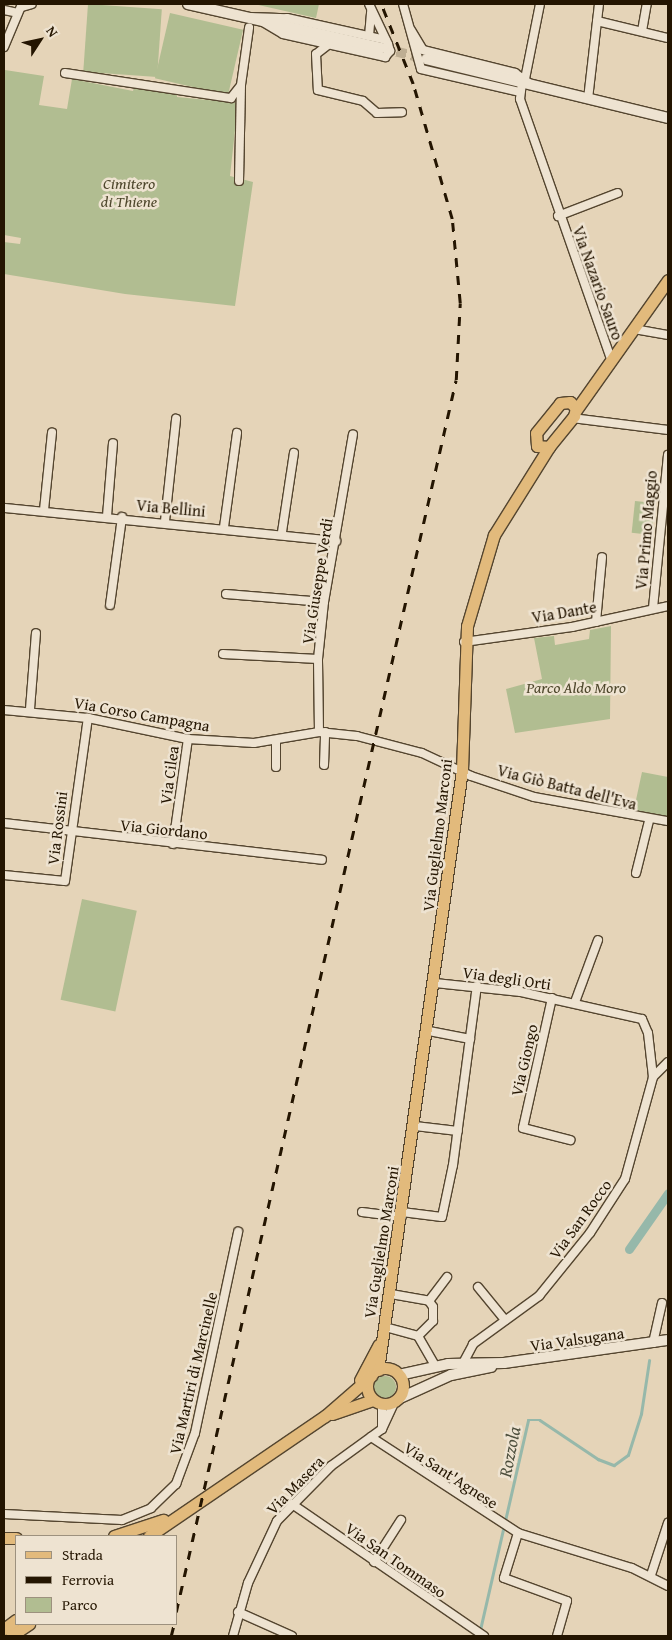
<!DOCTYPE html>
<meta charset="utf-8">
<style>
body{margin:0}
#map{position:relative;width:672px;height:1640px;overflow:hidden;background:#e5d4b8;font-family:"Gentium Book Plus",serif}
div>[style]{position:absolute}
.green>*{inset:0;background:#b1bd91;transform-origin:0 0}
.round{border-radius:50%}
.stream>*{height:2.5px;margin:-1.25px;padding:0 1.25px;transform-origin:1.25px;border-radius:1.25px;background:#96b8aa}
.canal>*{height:9px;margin:-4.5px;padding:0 4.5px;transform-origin:4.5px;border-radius:4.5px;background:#96b8aa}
.secondary-tunnel>*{height:10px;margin-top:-5px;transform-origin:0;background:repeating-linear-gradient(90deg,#beae93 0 10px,transparent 0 15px)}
.roads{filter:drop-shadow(1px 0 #54452f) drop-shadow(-1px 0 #54452f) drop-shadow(0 1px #54452f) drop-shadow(0 -1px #54452f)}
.street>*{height:8px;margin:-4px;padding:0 4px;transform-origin:4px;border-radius:4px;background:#eee3d1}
.secondary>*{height:10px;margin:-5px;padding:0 5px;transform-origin:5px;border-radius:5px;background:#eee3d1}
.primary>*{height:11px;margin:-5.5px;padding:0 5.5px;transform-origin:5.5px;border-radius:5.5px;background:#e2ba7c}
.primary>.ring{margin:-5.5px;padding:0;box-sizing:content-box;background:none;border:11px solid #e2ba7c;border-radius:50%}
.rail>*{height:2.5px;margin-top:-1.25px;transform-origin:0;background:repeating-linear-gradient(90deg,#241501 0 9px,transparent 0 18px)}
span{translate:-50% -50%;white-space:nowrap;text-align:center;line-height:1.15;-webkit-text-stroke:5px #eee3d1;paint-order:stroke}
.park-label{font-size:16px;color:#4e472c;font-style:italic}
.street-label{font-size:16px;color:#241501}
.water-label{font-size:18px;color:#4c4e3c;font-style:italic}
.frame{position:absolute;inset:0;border:5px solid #241501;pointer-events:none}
.legend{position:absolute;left:15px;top:1535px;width:162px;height:90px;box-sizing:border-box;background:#eee3d1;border:1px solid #9d917e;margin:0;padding:6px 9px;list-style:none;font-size:15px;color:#241501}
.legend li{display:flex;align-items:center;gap:10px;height:25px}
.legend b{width:25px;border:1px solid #9d917e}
.north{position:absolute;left:15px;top:15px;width:50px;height:50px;-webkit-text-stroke:4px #eee3d1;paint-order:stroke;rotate:55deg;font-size:14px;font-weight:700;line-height:20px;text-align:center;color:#241501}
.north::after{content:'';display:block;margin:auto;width:18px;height:22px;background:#241501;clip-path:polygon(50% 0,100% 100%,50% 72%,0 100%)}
</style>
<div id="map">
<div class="green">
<i style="left:88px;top:4px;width:74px;height:68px;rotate:4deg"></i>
<i style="clip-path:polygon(254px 4px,319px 4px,316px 18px)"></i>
<i style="left:170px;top:13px;width:75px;height:67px;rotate:13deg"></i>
<i style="clip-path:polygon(5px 70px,44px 76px,39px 105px,67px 109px,72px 79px,133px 91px,135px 84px,177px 90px,177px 97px,238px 103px,230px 176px,253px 182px,235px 306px,125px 294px,4px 274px,4px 242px,20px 244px,21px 238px,4px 235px)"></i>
<i style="left:635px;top:501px;width:20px;height:32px;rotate:6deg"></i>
<i style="clip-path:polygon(611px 626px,610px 719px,515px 733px,506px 689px,542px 679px,534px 638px,554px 636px,555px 645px,589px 639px,590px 630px)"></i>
<i style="clip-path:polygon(642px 772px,668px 777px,668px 817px,633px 814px)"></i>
<i style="left:82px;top:899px;width:56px;height:103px;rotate:12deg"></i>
<i class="round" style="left:374px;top:1376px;width:22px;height:22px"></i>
</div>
<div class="stream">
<i style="left:480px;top:1630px;width:215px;rotate:-77.1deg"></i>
<i style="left:528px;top:1420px;width:12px"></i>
<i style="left:540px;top:1420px;width:70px;rotate:33.9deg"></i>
<i style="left:598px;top:1459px;width:17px;rotate:21deg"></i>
<i style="left:614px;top:1465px;width:17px;rotate:-36deg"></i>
<i style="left:628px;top:1455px;width:43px;rotate:-72.4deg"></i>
<i style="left:641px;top:1414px;width:54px;rotate:-81.4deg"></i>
</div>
<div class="canal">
<i style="left:629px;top:1249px;width:68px;rotate:-55.1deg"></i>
</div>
<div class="secondary-tunnel">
<i style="left:382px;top:48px;width:45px;rotate:14deg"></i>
</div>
<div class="roads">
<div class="street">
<i style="left:403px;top:4px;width:67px;rotate:74.5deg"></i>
<i style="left:421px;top:69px;width:102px;rotate:13.1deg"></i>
<i style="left:22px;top:7px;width:10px;rotate:-17deg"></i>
<i style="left:4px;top:10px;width:14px;rotate:12deg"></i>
<i style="left:249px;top:17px;width:38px;rotate:2deg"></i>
<i style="left:287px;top:18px;width:101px;rotate:12.5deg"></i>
<i style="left:597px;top:21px;width:73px;rotate:13.5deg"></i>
<i style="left:263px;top:22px;width:23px;rotate:31deg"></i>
<i style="left:283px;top:34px;width:105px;rotate:12.7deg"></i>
<i style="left:385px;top:57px;width:8px;rotate:-50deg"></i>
<i style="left:390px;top:51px;width:7px;rotate:-106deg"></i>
<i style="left:388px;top:44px;width:44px;rotate:-115.4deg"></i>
<i style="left:411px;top:30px;width:23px;rotate:59deg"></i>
<i style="left:423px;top:50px;width:95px;rotate:14deg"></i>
<i style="left:515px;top:73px;width:17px;rotate:36deg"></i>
<i style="left:642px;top:31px;width:27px;rotate:-80deg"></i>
<i style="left:369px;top:36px;width:25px;rotate:-85deg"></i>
<i style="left:329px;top:44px;width:16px;rotate:142deg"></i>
<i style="left:316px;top:54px;width:36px;rotate:87deg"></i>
<i style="left:318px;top:90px;width:46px;rotate:13.7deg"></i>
<i style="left:363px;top:101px;width:18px;rotate:41deg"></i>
<i style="left:377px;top:113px;width:25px;rotate:-2deg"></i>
<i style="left:4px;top:47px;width:47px;rotate:-67.3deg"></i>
<i style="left:65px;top:73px;width:168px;rotate:8.6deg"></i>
<i style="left:231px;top:98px;width:16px;rotate:-52deg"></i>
<i style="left:241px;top:85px;width:58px;rotate:-82deg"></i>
<i style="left:525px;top:79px;width:76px;rotate:-78.7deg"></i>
<i style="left:522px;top:83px;width:16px;rotate:97deg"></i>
<i style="left:520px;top:99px;width:278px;rotate:70.7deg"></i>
<i style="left:588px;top:99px;width:96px;rotate:-83.4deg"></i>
<i style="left:239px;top:181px;width:94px;rotate:-88.8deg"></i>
<i style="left:558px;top:216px;width:64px;rotate:-21deg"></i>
<i style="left:634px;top:329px;width:35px;rotate:10deg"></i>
<i style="left:572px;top:418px;width:97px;rotate:7.1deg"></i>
<i style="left:4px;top:508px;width:334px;rotate:5.7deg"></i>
<i style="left:44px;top:510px;width:78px;rotate:-84.1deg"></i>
<i style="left:107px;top:516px;width:73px;rotate:-85.3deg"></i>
<i style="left:165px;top:521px;width:103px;rotate:-83.8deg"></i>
<i style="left:224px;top:527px;width:95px;rotate:-82.1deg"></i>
<i style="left:282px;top:532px;width:80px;rotate:-81.4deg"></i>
<i style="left:226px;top:594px;width:98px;rotate:4.7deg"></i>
<i style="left:110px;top:605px;width:89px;rotate:-82.2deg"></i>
<i style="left:653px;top:608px;width:154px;rotate:-84.4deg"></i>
<i style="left:596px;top:622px;width:65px;rotate:-84.7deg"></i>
<i style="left:464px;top:642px;width:109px;rotate:-7.9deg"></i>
<i style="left:572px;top:627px;width:98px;rotate:-12.3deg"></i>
<i style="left:223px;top:654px;width:95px;rotate:3deg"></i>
<i style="left:30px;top:709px;width:76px;rotate:-85.5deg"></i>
<i style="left:4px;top:710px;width:84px;rotate:5.4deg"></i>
<i style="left:88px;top:718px;width:102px;rotate:11.9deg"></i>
<i style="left:188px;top:739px;width:66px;rotate:3.5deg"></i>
<i style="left:254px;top:743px;width:66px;rotate:-9.6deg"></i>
<i style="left:319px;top:732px;width:38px;rotate:6deg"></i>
<i style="left:357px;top:736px;width:67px;rotate:14.7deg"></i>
<i style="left:422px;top:753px;width:54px;rotate:25.1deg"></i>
<i style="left:471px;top:776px;width:66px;rotate:18.4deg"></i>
<i style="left:534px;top:797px;width:136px;rotate:10.2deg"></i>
<i style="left:319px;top:732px;width:73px;rotate:-90.8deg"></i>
<i style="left:318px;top:659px;width:57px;rotate:-84deg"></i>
<i style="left:324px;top:602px;width:170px;rotate:-80.2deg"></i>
<i style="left:276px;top:741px;width:26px;rotate:90deg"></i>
<i style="left:324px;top:765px;width:33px;rotate:-88deg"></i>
<i style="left:4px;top:823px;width:320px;rotate:6.6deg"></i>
<i style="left:173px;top:844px;width:106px;rotate:-81.9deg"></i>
<i style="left:636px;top:873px;width:54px;rotate:-76deg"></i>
<i style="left:4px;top:875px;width:61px;rotate:5.6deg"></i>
<i style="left:65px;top:881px;width:165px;rotate:-82deg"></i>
<i style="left:435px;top:983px;width:86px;rotate:6deg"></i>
<i style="left:521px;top:992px;width:124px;rotate:12.6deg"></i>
<i style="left:642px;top:1019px;width:15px;rotate:67deg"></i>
<i style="left:648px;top:1033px;width:44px;rotate:83.5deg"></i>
<i style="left:552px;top:998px;width:133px;rotate:102.6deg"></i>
<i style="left:523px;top:1128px;width:49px;rotate:14.3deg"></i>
<i style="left:575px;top:1002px;width:66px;rotate:-69.6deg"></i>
<i style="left:429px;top:1031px;width:42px;rotate:11deg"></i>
<i style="left:415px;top:1126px;width:43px;rotate:6.6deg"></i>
<i style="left:362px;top:1212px;width:40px;rotate:7.1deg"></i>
<i style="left:402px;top:1212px;width:40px;rotate:7.1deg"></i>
<i style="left:442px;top:1217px;width:53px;rotate:-78.1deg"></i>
<i style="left:453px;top:1165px;width:181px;rotate:-82.4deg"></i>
<i style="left:478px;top:1287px;width:43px;rotate:50.7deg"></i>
<i style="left:391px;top:1294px;width:39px;rotate:10deg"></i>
<i style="left:429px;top:1301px;width:7px;rotate:56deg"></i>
<i style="left:433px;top:1307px;width:14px;rotate:90deg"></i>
<i style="left:433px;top:1321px;width:21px;rotate:135deg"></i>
<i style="left:429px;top:1301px;width:30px;rotate:-53deg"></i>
<i style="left:385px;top:1327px;width:34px;rotate:15deg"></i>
<i style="left:418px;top:1336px;width:34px;rotate:60deg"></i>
<i style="left:653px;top:1343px;width:41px;rotate:-77.3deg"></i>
<i style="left:461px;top:1367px;width:26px;rotate:-62deg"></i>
<i style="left:473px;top:1344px;width:82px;rotate:-36deg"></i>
<i style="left:539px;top:1296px;width:81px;rotate:-51deg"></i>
<i style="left:590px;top:1233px;width:64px;rotate:-57.1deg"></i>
<i style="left:625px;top:1179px;width:106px;rotate:-74.6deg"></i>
<i style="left:653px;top:1077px;width:21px;rotate:-45deg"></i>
<i style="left:382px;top:1429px;width:25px;rotate:-90deg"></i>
<i style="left:371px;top:1437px;width:176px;rotate:33.1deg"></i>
<i style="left:518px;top:1533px;width:119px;rotate:17.1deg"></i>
<i style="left:632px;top:1568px;width:40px;rotate:26.6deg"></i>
<i style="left:292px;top:1504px;width:233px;rotate:34.5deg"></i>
<i style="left:4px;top:1514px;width:118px;rotate:2.9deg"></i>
<i style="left:122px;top:1520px;width:31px;rotate:-22deg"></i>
<i style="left:151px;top:1508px;width:35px;rotate:-44deg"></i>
<i style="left:176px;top:1484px;width:54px;rotate:-69.6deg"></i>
<i style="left:195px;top:1433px;width:206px;rotate:-77.9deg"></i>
<i style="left:518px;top:1533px;width:47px;rotate:107.3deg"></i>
<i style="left:504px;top:1578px;width:67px;rotate:20.1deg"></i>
<i style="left:567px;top:1601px;width:36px;rotate:106deg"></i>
<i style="left:374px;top:1562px;width:50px;rotate:-57.3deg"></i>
<i style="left:651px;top:1575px;width:55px;rotate:-71.9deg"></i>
<i style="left:238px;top:1612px;width:59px;rotate:24deg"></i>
<i style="left:233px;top:1636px;width:55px;rotate:-74.2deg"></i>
<i style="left:248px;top:1583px;width:68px;rotate:-64.9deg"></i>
<i style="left:277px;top:1521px;width:77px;rotate:-45.5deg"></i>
<i style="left:331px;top:1466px;width:63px;rotate:-36deg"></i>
<i style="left:382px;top:1429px;width:31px;rotate:-65deg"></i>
</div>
<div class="secondary">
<i style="left:188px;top:4px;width:199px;rotate:12.8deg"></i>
<i style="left:426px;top:59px;width:249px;rotate:13.7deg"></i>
<i style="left:399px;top:1375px;width:50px;rotate:-12.7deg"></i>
<i style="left:448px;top:1364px;width:56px;rotate:-1deg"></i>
<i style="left:504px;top:1363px;width:166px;rotate:-8deg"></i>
<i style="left:398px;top:1399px;width:58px;rotate:-24.4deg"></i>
<i style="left:451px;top:1375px;width:41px;rotate:-11.3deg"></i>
</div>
<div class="primary">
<i style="left:570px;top:402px;width:8px;rotate:45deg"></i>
<i style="left:576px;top:408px;width:8px;rotate:104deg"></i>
<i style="left:574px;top:416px;width:40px;rotate:129deg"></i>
<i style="left:549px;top:447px;width:12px;rotate:-175deg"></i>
<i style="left:537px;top:446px;width:13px;rotate:-94deg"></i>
<i style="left:536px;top:433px;width:38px;rotate:-51deg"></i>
<i style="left:560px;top:403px;width:10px;rotate:-6deg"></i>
<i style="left:576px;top:410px;width:159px;rotate:-54.7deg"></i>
<i class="ring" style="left:367px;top:1368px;width:25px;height:25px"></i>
<i style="left:378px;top:1370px;width:606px;rotate:-82.03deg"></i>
<i style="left:462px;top:770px;width:144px;rotate:-88deg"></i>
<i style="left:467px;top:626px;width:95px;rotate:-73.5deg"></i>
<i style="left:494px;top:535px;width:104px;rotate:-58deg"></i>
<i style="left:360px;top:1380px;width:40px;rotate:-62deg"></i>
<i style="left:332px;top:1414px;width:43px;rotate:-18.9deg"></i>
<i style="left:114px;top:1536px;width:52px;rotate:-18.1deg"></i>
<i style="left:149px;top:1536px;width:213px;rotate:-34.3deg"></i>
<i style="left:325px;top:1416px;width:61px;rotate:-41deg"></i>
<i style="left:4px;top:1538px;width:12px"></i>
<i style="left:4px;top:1629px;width:15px;rotate:-37deg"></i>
<i style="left:11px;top:1636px;width:22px;rotate:-34deg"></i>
</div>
</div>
<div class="rail">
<i style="left:176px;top:1612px;width:1263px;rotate:-77.2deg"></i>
<i style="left:456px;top:380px;width:77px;rotate:-87deg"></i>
<i style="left:460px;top:303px;width:84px;rotate:-95.4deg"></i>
<i style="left:452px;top:219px;width:141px;rotate:-106.1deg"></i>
<i style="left:413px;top:84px;width:86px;rotate:-111.8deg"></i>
<i style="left:171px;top:1636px;width:12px;rotate:-76deg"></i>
</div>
<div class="park-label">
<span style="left:129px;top:192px">Cimitero<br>di Thiene</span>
<span style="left:576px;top:687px">Parco Aldo Moro</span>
</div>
<div class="street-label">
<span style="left:598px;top:283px;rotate:70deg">Via Nazario Sauro</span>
<span style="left:171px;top:508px;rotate:5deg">Via Bellini</span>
<span style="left:646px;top:530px;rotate:-85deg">Via Primo Maggio</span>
<span style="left:317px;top:581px;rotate:-81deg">Via Giuseppe Verdi</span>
<span style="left:564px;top:612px;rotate:-10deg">Via Dante</span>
<span style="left:142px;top:714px;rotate:10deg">Via Corso Campagna</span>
<span style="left:169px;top:775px;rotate:-82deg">Via Cilea</span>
<span style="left:567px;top:787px;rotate:14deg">Via Giò Batta dell'Eva</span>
<span style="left:57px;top:828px;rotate:-83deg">Via Rossini</span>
<span style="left:164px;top:829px;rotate:6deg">Via Giordano</span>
<span style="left:437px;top:835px;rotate:-83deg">Via Guglielmo Marconi</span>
<span style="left:507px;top:978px;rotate:8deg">Via degli Orti</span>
<span style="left:524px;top:1060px;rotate:-77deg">Via Giongo</span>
<span style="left:580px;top:1219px;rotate:-54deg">Via San Rocco</span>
<span style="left:381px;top:1242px;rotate:-81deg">Via Guglielmo Marconi</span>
<span style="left:577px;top:1339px;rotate:-8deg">Via Valsugana</span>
<span style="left:193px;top:1373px;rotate:-77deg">Via Martiri di Marcinelle</span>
<span style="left:451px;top:1475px;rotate:33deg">Via Sant'Agnese</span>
<span style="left:295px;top:1485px;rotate:-46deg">Via Masera</span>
<span style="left:396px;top:1560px;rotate:35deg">Via San Tommaso</span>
</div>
<div class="water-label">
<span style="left:510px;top:1452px;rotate:-79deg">Rozzola</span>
</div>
<div class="frame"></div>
<ul class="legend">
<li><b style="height:6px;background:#e2ba7c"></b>Strada</li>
<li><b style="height:6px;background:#241501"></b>Ferrovia</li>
<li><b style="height:14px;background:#b1bd91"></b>Parco</li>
</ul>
<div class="north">N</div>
</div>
